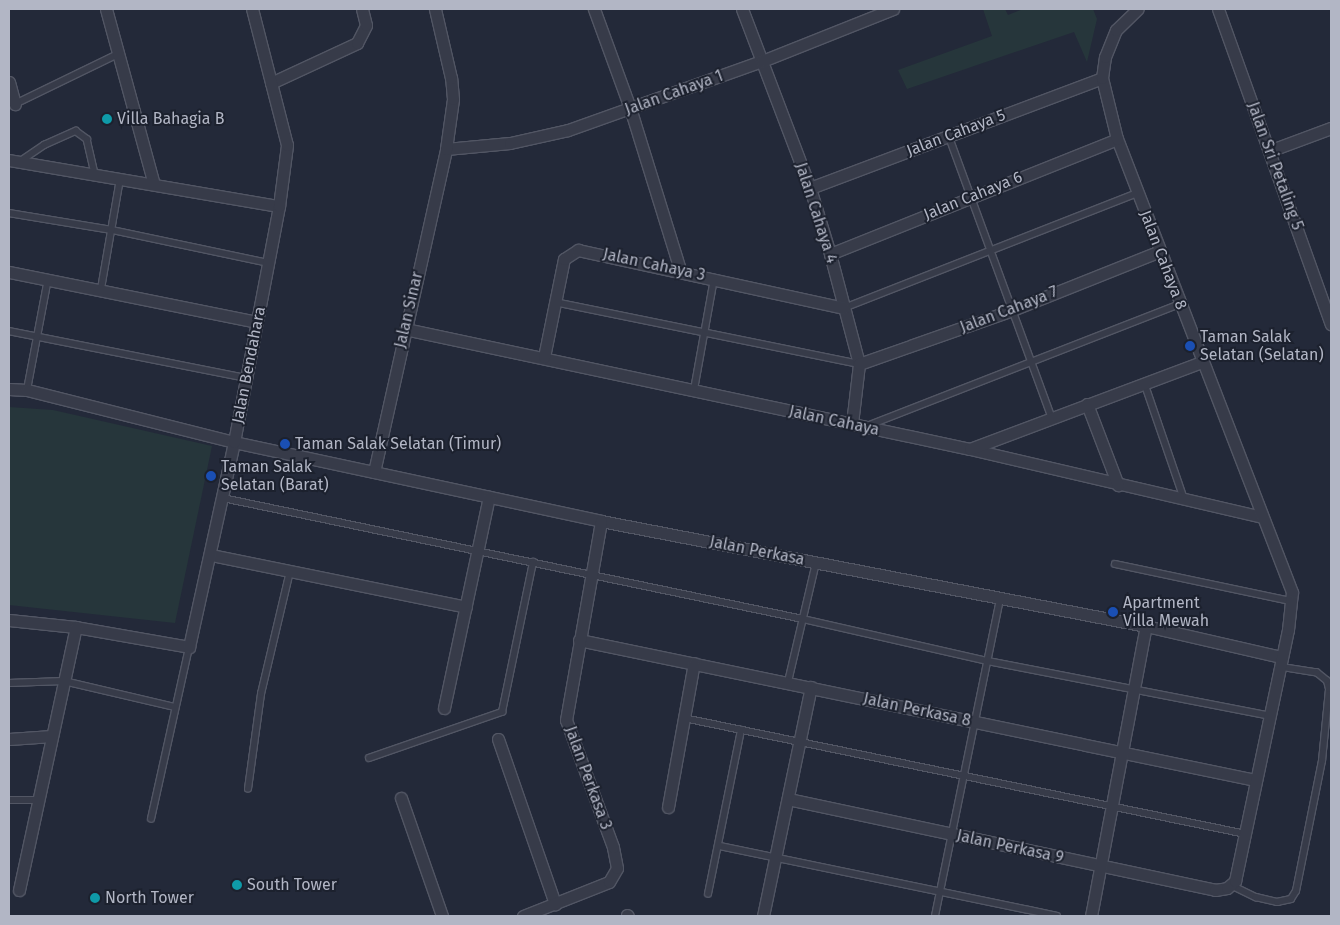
<!DOCTYPE html>
<style>
body{margin:0}
#map{position:relative;width:1340px;height:925px;overflow:hidden;background:#232939;font-family:"Fira Sans",sans-serif}
div>[style]{position:absolute}
.green>*{inset:0;background:#26363b}
.roads{filter:drop-shadow(1px 0 #525664) drop-shadow(-1px 0 #525664) drop-shadow(0 1px #525664) drop-shadow(0 -1px #525664)}
.service>*{height:5.5px;margin:-2.75px;padding:0 2.75px;transform-origin:2.75px;border-radius:2.75px;background:#373b49}
.minor>*{height:11px;margin:-5.5px;padding:0 5.5px;transform-origin:5.5px;border-radius:5.5px;background:#373b49}
.dots>*{width:14px;height:14px;translate:-50% -50%;box-sizing:border-box;border:2px solid #1c212e;border-radius:50%}
span{translate:-50% -50%;white-space:nowrap;text-align:center;line-height:1.15;-webkit-text-stroke:4px #1c212e;paint-order:stroke}
.street-label{font-size:16px;color:#b2b6c5}
.poi-label{font-size:16px;color:#b2b6c5}
.left{translate:0 -50%;text-align:left}
.frame{position:absolute;inset:0;border:10px solid #b2b6c5;pointer-events:none}
</style>
<div id="map">
<div class="green">
<i style="clip-path:polygon(983px 9px,1005px 9px,1008px 15px,1023px 9px,1093px 9px,1097px 19px,1087px 62px,1074px 32px,907px 89px,898px 70px,992px 36px)"></i>
<i style="clip-path:polygon(9px 407px,53px 410px,212px 446px,175px 623px,9px 605px)"></i>
</div>
<div class="roads">
<div class="service">
<i style="left:15px;top:104px;width:114px;rotate:-25.9deg"></i>
<i style="left:949px;top:136px;width:299px;rotate:69.9deg"></i>
<i style="left:22px;top:160px;width:27px;rotate:-34deg"></i>
<i style="left:44px;top:145px;width:35px;rotate:-24deg"></i>
<i style="left:76px;top:131px;width:14px;rotate:36deg"></i>
<i style="left:87px;top:139px;width:36px;rotate:77deg"></i>
<i style="left:9px;top:213px;width:104px;rotate:9.4deg"></i>
<i style="left:112px;top:230px;width:160px;rotate:11.9deg"></i>
<i style="left:101px;top:289px;width:112px;rotate:-80.2deg"></i>
<i style="left:555px;top:302px;width:310px;rotate:11.5deg"></i>
<i style="left:844px;top:308px;width:315px;rotate:-21.4deg"></i>
<i style="left:9px;top:331px;width:242px;rotate:11.2deg"></i>
<i style="left:1145px;top:384px;width:120px;rotate:71.1deg"></i>
<i style="left:27px;top:390px;width:113px;rotate:-79.3deg"></i>
<i style="left:694px;top:390px;width:113px;rotate:-79.8deg"></i>
<i style="left:867px;top:426px;width:336px;rotate:-21.3deg"></i>
<i style="left:223px;top:498px;width:592px;rotate:11.78deg"></i>
<i style="left:803px;top:619px;width:190px;rotate:12.8deg"></i>
<i style="left:988px;top:661px;width:284px;rotate:11deg"></i>
<i style="left:1115px;top:564px;width:180px;rotate:11.9deg"></i>
<i style="left:788px;top:682px;width:122px;rotate:-76.8deg"></i>
<i style="left:9px;top:683px;width:55px;rotate:-2.1deg"></i>
<i style="left:64px;top:681px;width:114px;rotate:13.2deg"></i>
<i style="left:684px;top:718px;width:574px;rotate:11.66deg"></i>
<i style="left:369px;top:758px;width:141px;rotate:-19.1deg"></i>
<i style="left:502px;top:712px;width:153px;rotate:-78.3deg"></i>
<i style="left:248px;top:789px;width:96px;rotate:-82.2deg"></i>
<i style="left:261px;top:694px;width:126px;rotate:-76.7deg"></i>
<i style="left:9px;top:800px;width:29px"></i>
<i style="left:151px;top:819px;width:176px;rotate:-77.5deg"></i>
<i style="left:720px;top:846px;width:344px;rotate:11.7deg"></i>
<i style="left:1231px;top:885px;width:28px;rotate:26deg"></i>
<i style="left:1256px;top:897px;width:22px;rotate:13deg"></i>
<i style="left:1277px;top:902px;width:14px;rotate:-12deg"></i>
<i style="left:1291px;top:899px;width:9px;rotate:-58deg"></i>
<i style="left:1296px;top:891px;width:133px;rotate:-78.7deg"></i>
<i style="left:1322px;top:761px;width:72px;rotate:-84.4deg"></i>
<i style="left:1329px;top:689px;width:8px;rotate:-104deg"></i>
<i style="left:1327px;top:681px;width:13px;rotate:-141deg"></i>
<i style="left:1317px;top:673px;width:37px;rotate:-171deg"></i>
<i style="left:708px;top:894px;width:167px;rotate:-78.6deg"></i>
<i style="left:935px;top:916px;width:325px;rotate:-78.4deg"></i>
</div>
<div class="minor">
<i style="left:106px;top:9px;width:181px;rotate:74.7deg"></i>
<i style="left:594px;top:9px;width:105px;rotate:70deg"></i>
<i style="left:630px;top:108px;width:170px;rotate:72.8deg"></i>
<i style="left:742px;top:9px;width:191px;rotate:69.2deg"></i>
<i style="left:810px;top:188px;width:69px;rotate:73.1deg"></i>
<i style="left:830px;top:254px;width:114px;rotate:75.2deg"></i>
<i style="left:859px;top:364px;width:60px;rotate:96.7deg"></i>
<i style="left:1218px;top:9px;width:335px;rotate:70.3deg"></i>
<i style="left:9px;top:82px;width:23px;rotate:75deg"></i>
<i style="left:271px;top:83px;width:95px;rotate:-24.9deg"></i>
<i style="left:357px;top:43px;width:20px;rotate:-63deg"></i>
<i style="left:366px;top:25px;width:16px;rotate:-104deg"></i>
<i style="left:446px;top:149px;width:64px;rotate:-5.4deg"></i>
<i style="left:510px;top:143px;width:59px;rotate:-12.6deg"></i>
<i style="left:568px;top:130px;width:206px;rotate:-19.6deg"></i>
<i style="left:762px;top:61px;width:141px;rotate:-21.7deg"></i>
<i style="left:1269px;top:151px;width:66px;rotate:-20.4deg"></i>
<i style="left:9px;top:160px;width:274px;rotate:9.7deg"></i>
<i style="left:810px;top:188px;width:312px;rotate:-20.6deg"></i>
<i style="left:830px;top:254px;width:309px;rotate:-21.8deg"></i>
<i style="left:9px;top:272px;width:252px;rotate:11.4deg"></i>
<i style="left:405px;top:329px;width:578px;rotate:11.99deg"></i>
<i style="left:970px;top:449px;width:300px;rotate:13.1deg"></i>
<i style="left:544px;top:357px;width:100px;rotate:-78.5deg"></i>
<i style="left:564px;top:259px;width:17px;rotate:-33deg"></i>
<i style="left:578px;top:250px;width:272px;rotate:12.3deg"></i>
<i style="left:859px;top:364px;width:162px;rotate:-19.4deg"></i>
<i style="left:1012px;top:310px;width:157px;rotate:-21.7deg"></i>
<i style="left:9px;top:389px;width:18px;rotate:3deg"></i>
<i style="left:27px;top:390px;width:213px;rotate:14.1deg"></i>
<i style="left:234px;top:442px;width:375px;rotate:12.1deg"></i>
<i style="left:601px;top:521px;width:555px;rotate:10.91deg"></i>
<i style="left:1146px;top:626px;width:139px;rotate:12.9deg"></i>
<i style="left:1087px;top:404px;width:87px;rotate:69.1deg"></i>
<i style="left:970px;top:449px;width:247px;rotate:-20.6deg"></i>
<i style="left:374px;top:472px;width:331px;rotate:-77.4deg"></i>
<i style="left:446px;top:149px;width:50px;rotate:-82deg"></i>
<i style="left:453px;top:99px;width:21px;rotate:-95deg"></i>
<i style="left:451px;top:78px;width:71px;rotate:-103.1deg"></i>
<i style="left:211px;top:555px;width:260px;rotate:11.5deg"></i>
<i style="left:9px;top:620px;width:67px;rotate:6deg"></i>
<i style="left:76px;top:627px;width:115px;rotate:10deg"></i>
<i style="left:189px;top:647px;width:210px;rotate:-77.6deg"></i>
<i style="left:234px;top:442px;width:240px;rotate:-79.2deg"></i>
<i style="left:279px;top:206px;width:62px;rotate:-82.5deg"></i>
<i style="left:287px;top:145px;width:140px;rotate:-104.4deg"></i>
<i style="left:579px;top:640px;width:690px;rotate:11.7deg"></i>
<i style="left:444px;top:708px;width:216px;rotate:-78deg"></i>
<i style="left:9px;top:739px;width:43px;rotate:-4deg"></i>
<i style="left:498px;top:739px;width:175px;rotate:70.9deg"></i>
<i style="left:401px;top:798px;width:125px;rotate:70.8deg"></i>
<i style="left:788px;top:799px;width:437px;rotate:12deg"></i>
<i style="left:1215px;top:890px;width:12px;rotate:-9deg"></i>
<i style="left:1227px;top:888px;width:11px;rotate:-41deg"></i>
<i style="left:1235px;top:881px;width:257px;rotate:-78.1deg"></i>
<i style="left:1288px;top:630px;width:38px;rotate:-84deg"></i>
<i style="left:1292px;top:592px;width:486px;rotate:-111.1deg"></i>
<i style="left:1117px;top:139px;width:63px;rotate:-103.8deg"></i>
<i style="left:1102px;top:78px;width:21px;rotate:-82deg"></i>
<i style="left:1105px;top:57px;width:29px;rotate:-68deg"></i>
<i style="left:1116px;top:30px;width:30px;rotate:-44deg"></i>
<i style="left:668px;top:807px;width:146px;rotate:-79.8deg"></i>
<i style="left:19px;top:890px;width:269px;rotate:-77.8deg"></i>
<i style="left:627px;top:915px;width:1px;rotate:45deg"></i>
<i style="left:523px;top:916px;width:92px;rotate:-21.6deg"></i>
<i style="left:609px;top:882px;width:16px;rotate:-60deg"></i>
<i style="left:617px;top:868px;width:21px;rotate:-101deg"></i>
<i style="left:613px;top:847px;width:135px;rotate:-110.3deg"></i>
<i style="left:566px;top:720px;width:202px;rotate:-80deg"></i>
<i style="left:763px;top:916px;width:234px;rotate:-78.2deg"></i>
<i style="left:1091px;top:916px;width:295px;rotate:-79.3deg"></i>
</div>
</div>
<div class="dots">
<i style="left:107px;top:119px;background:#0f9aa8"></i>
<i style="left:1190px;top:346px;background:#1a4fb4"></i>
<i style="left:285px;top:444px;background:#1a4fb4"></i>
<i style="left:211px;top:476px;background:#1a4fb4"></i>
<i style="left:1113px;top:612px;background:#1a4fb4"></i>
<i style="left:237px;top:885px;background:#0f9aa8"></i>
<i style="left:95px;top:898px;background:#0f9aa8"></i>
</div>
<div class="street-label">
<span style="left:674px;top:93px;rotate:-20deg">Jalan Cahaya 1</span>
<span style="left:956px;top:133px;rotate:-21deg">Jalan Cahaya 5</span>
<span style="left:1275px;top:166px;rotate:70deg">Jalan Sri Petaling 5</span>
<span style="left:973px;top:196px;rotate:-22deg">Jalan Cahaya 6</span>
<span style="left:816px;top:213px;rotate:72deg">Jalan Cahaya 4</span>
<span style="left:1163px;top:260px;rotate:69deg">Jalan Cahaya 8</span>
<span style="left:654px;top:265px;rotate:12deg">Jalan Cahaya 3</span>
<span style="left:409px;top:310px;rotate:-77deg">Jalan Sinar</span>
<span style="left:1009px;top:310px;rotate:-21deg">Jalan Cahaya 7</span>
<span style="left:249px;top:365px;rotate:-79deg">Jalan Bendahara</span>
<span style="left:834px;top:421px;rotate:12deg">Jalan Cahaya</span>
<span style="left:757px;top:551px;rotate:11deg">Jalan Perkasa</span>
<span style="left:917px;top:710px;rotate:12deg">Jalan Perkasa 8</span>
<span style="left:588px;top:778px;rotate:70deg">Jalan Perkasa 3</span>
<span style="left:1010px;top:847px;rotate:12deg">Jalan Perkasa 9</span>
</div>
<div class="poi-label">
<span class="left" style="left:117px;top:119px">Villa Bahagia B</span>
<span class="left" style="left:1200px;top:346px">Taman Salak<br>Selatan (Selatan)</span>
<span class="left" style="left:295px;top:444px">Taman Salak Selatan (Timur)</span>
<span class="left" style="left:221px;top:476px">Taman Salak<br>Selatan (Barat)</span>
<span class="left" style="left:1123px;top:612px">Apartment<br>Villa Mewah</span>
<span class="left" style="left:247px;top:885px">South Tower</span>
<span class="left" style="left:105px;top:898px">North Tower</span>
</div>
<div class="frame"></div>
</div>
